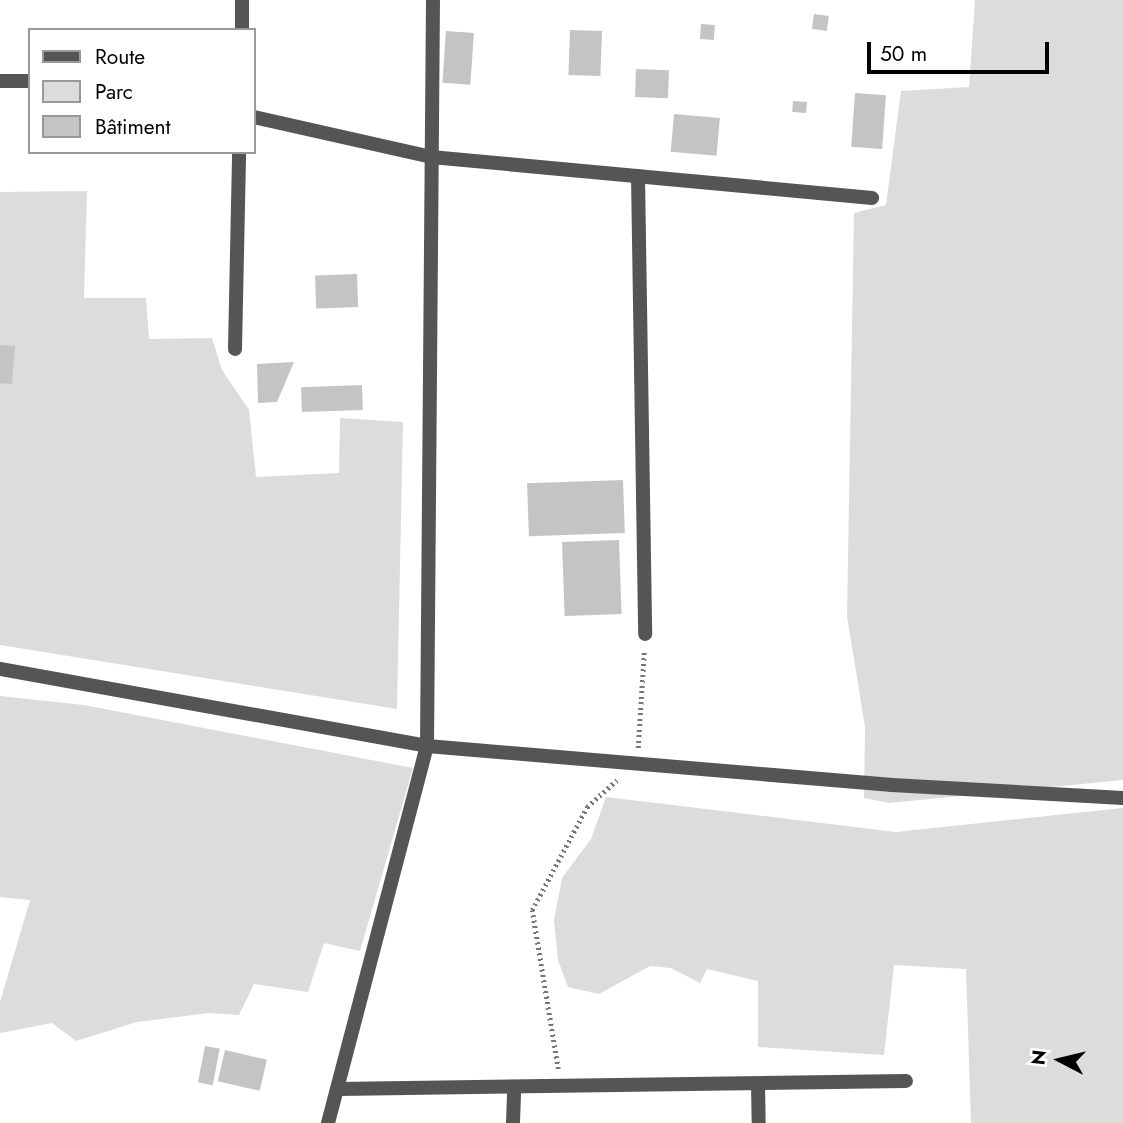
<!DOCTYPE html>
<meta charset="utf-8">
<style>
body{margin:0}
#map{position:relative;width:1123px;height:1123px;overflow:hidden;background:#fff;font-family:Jost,sans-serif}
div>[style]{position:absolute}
.green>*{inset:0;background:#dcdcdc}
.building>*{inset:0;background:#c4c4c4;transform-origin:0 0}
.path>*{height:4.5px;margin-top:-2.25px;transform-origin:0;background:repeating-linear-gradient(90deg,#777 0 2px,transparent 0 5.5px)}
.minor>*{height:14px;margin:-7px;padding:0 7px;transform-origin:7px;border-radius:7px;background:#555}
.tertiary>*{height:14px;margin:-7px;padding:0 7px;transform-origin:7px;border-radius:7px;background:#555}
span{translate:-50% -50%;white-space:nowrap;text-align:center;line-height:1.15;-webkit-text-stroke:5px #fff;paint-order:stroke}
.legend{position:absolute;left:28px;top:28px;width:228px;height:126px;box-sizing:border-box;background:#fff;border:2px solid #999;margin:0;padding:9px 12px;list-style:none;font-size:21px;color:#000}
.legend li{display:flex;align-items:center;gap:14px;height:35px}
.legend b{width:35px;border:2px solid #999}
.north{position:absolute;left:1025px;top:1025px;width:70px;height:70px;-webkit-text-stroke:5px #fff;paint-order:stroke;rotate:277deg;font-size:19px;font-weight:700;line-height:28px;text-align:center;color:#000}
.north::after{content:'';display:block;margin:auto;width:24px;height:32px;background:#000;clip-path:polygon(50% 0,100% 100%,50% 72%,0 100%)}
.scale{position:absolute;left:867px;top:42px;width:182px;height:32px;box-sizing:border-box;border:4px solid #000;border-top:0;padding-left:9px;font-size:21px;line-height:24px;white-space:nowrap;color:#000;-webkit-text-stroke:5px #fff;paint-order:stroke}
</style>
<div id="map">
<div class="green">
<i style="clip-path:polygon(975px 0,1123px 0,1123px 780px,889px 803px,864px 798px,865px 727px,847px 616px,854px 213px,886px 205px,901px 91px,969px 87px)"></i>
<i style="clip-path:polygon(87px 191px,84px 298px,146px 298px,149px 339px,212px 338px,222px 370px,249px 410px,256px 477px,339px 473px,340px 418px,403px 422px,397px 709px,0 645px,0 192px)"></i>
<i style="clip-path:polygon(0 696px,84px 705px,413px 768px,360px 951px,324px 943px,308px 992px,254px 984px,239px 1015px,209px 1013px,137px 1022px,76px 1041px,52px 1023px,0 1033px,0 1002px,30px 900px,0 897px)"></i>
<i style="clip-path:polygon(606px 797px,896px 832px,1123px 808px,1123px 1123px,971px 1123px,966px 969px,894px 965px,884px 1055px,758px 1047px,758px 981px,707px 969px,700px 983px,671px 968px,650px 966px,599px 994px,568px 987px,558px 960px,554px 920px,562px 878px,591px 839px)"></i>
</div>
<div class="building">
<i style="left:814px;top:14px;width:15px;height:15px;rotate:8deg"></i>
<i style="left:701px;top:24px;width:14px;height:15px;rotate:4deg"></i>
<i style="left:570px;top:30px;width:32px;height:45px;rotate:2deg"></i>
<i style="left:446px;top:31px;width:28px;height:52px;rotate:4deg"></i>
<i style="left:636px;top:69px;width:33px;height:28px;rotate:2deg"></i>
<i style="left:855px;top:93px;width:31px;height:54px;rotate:4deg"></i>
<i style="left:793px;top:101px;width:14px;height:11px;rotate:4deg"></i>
<i style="left:674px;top:114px;width:46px;height:38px;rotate:5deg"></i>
<i style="left:357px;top:274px;width:33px;height:42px;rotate:88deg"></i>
<i style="clip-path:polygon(0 345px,15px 346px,12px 384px,0 383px)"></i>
<i style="clip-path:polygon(294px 362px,277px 402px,258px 403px,257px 364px)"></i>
<i style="left:362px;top:385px;width:25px;height:61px;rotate:88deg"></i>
<i style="left:623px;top:480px;width:53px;height:96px;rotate:88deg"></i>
<i style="left:619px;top:540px;width:74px;height:57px;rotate:88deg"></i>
<i style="left:205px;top:1046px;width:15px;height:37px;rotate:11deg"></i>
<i style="left:225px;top:1050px;width:43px;height:32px;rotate:13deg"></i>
</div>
<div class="path">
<i style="left:638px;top:748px;width:96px;rotate:-86.4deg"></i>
<i style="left:558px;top:1069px;width:161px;rotate:-99.3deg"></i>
<i style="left:532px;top:910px;width:117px;rotate:-61.9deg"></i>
<i style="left:587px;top:807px;width:40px;rotate:-42deg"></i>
</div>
<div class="minor">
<i style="left:242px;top:30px;width:30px;rotate:-90deg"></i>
<i style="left:0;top:81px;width:30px"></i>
<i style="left:254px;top:117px;width:181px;rotate:12.7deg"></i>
<i style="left:431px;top:157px;width:443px;rotate:5.3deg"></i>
<i style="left:638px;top:176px;width:458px;rotate:89.1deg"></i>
<i style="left:235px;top:349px;width:197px;rotate:-88.8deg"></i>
<i style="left:758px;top:1084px;width:39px;rotate:89deg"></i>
<i style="left:338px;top:1089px;width:568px;rotate:-0.81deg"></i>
<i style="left:328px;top:1123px;width:390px;rotate:-75.3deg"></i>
<i style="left:427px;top:746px;width:746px;rotate:-89.54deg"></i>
<i style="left:513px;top:1123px;width:35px;rotate:-88deg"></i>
</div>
<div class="tertiary">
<i style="left:0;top:669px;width:434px;rotate:10.2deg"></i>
<i style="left:427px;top:746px;width:467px;rotate:4.8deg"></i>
<i style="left:892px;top:785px;width:231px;rotate:3.2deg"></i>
</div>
<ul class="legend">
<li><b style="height:9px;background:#555"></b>Route</li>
<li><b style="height:19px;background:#dcdcdc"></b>Parc</li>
<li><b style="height:19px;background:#c4c4c4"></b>Bâtiment</li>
</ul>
<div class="north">N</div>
<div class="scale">50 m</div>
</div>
